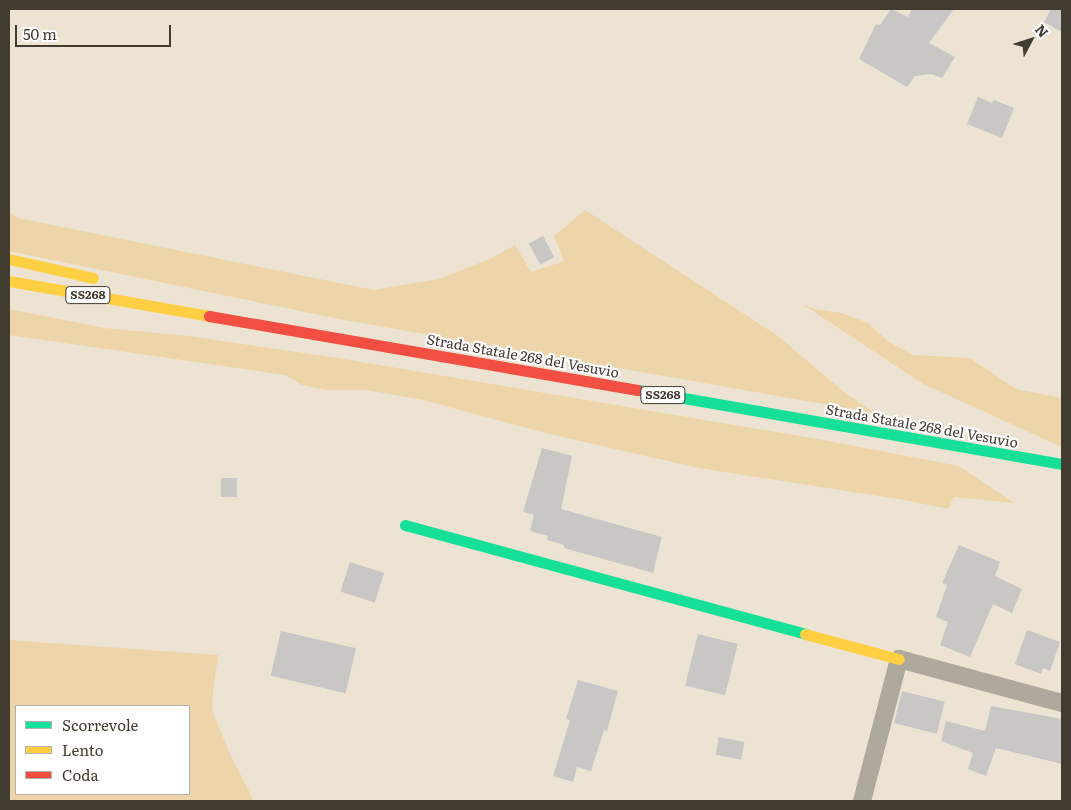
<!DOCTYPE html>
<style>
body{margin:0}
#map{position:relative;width:1071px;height:810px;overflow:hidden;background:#ece3d2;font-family:Literata,serif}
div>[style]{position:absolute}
.green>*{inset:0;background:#eed5a9}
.building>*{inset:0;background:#c8c7c5;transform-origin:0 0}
.street>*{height:18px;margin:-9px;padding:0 9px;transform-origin:9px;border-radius:9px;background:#afa89c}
.fast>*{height:11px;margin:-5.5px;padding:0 5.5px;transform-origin:5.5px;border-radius:5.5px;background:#16e098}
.slow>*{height:11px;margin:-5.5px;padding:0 5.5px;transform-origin:5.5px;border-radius:5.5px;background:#ffcf43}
.jam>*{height:11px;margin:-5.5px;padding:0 5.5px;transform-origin:5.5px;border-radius:5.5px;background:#f24e42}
span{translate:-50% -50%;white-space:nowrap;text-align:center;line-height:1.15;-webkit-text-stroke:4px #fff;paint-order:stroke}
.shield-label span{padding:1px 4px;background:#fff;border:1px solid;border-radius:4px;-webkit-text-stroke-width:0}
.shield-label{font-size:12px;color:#423b2f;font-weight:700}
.street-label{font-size:14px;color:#423b2f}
.frame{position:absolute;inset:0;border:10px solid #423b2f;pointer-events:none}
.legend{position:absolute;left:15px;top:705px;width:175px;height:90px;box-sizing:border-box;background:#fff;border:1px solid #b3b1ac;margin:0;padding:6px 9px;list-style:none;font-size:15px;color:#423b2f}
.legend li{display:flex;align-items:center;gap:10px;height:25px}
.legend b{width:25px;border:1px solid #b3b1ac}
.north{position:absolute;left:1006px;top:15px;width:50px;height:50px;-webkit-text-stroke:4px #fff;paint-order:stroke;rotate:50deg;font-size:14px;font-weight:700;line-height:20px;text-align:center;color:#423b2f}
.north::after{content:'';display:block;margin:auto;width:18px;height:22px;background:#423b2f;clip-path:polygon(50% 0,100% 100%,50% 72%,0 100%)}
.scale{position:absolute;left:15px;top:25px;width:156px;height:22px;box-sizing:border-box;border:2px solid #423b2f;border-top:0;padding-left:6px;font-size:15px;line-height:18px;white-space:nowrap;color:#423b2f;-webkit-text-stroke:4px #fff;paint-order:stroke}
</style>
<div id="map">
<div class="green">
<i style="clip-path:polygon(585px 210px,778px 336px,844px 392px,875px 413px,344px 320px,9px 251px,9px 211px,18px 218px,374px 290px,439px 279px,492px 258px,515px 245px,531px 272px,564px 261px,554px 236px)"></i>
<i style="clip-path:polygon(802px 304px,815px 309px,842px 313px,868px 323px,889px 342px,913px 355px,970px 358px,1016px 389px,1062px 398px,1062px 447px,923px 384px)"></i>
<i style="clip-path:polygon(9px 309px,105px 328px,188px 336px,338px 358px,818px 439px,959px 466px,1014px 503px,954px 497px,948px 509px,904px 500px,699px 468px,549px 434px,423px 400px,367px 390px,326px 390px,302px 385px,285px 375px,9px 335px)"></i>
<i style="clip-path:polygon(evenodd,9px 640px,218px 655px,212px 702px,213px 713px,231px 756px,254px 801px,9px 801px,9px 640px,16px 706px,189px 706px,189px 794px,16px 794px,16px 706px)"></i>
</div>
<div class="building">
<i style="clip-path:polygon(891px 9px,908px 17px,912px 9px,954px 9px,929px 43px,955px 57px,942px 78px,931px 74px,915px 76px,907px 87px,859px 59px,876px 24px,880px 25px)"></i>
<i style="clip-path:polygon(1051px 9px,1062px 9px,1062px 32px,1044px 22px)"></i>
<i style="clip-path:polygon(978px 97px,992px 103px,994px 100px,1014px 108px,1002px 138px,967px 124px)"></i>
<i style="left:543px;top:236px;width:24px;height:16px;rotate:62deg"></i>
<i style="clip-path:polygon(542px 448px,572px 456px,561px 509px,662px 537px,653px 573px,564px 548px,564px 545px,547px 540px,548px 536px,530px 531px,534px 515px,523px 512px)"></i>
<i style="left:221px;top:478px;width:16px;height:19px"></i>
<i style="clip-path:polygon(959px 545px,1000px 562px,995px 576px,1022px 589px,1012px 613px,993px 604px,970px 657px,940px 645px,948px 622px,936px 617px,947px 585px,942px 583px)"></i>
<i style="left:350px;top:562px;width:36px;height:31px;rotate:18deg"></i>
<i style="clip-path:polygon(1027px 630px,1060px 642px,1050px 671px,1043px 668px,1041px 674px,1015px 664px)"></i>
<i style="left:281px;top:631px;width:77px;height:46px;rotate:13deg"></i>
<i style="left:698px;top:634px;width:41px;height:53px;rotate:14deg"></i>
<i style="clip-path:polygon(578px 680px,618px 691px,607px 731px,604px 730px,591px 771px,577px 767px,573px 782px,553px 776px,570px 720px,566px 719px)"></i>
<i style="left:902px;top:691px;width:44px;height:33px;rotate:14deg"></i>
<i style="clip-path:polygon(991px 706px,1062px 719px,1062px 764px,996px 748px,986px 776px,968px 769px,973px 753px,941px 741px,946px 721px,985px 731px)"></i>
<i style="left:719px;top:737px;width:26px;height:18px;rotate:11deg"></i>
</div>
<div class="street">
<i style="left:862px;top:801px;width:147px;rotate:-75.4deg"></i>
<i style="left:899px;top:659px;width:169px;rotate:15.1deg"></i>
</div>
<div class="fast">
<i style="left:638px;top:390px;width:430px;rotate:9.9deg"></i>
<i style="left:405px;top:525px;width:415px;rotate:15.2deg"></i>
</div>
<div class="slow">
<i style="left:9px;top:259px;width:86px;rotate:12.7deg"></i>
<i style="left:9px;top:281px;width:203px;rotate:9.9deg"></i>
<i style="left:805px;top:634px;width:97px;rotate:14.9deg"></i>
</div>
<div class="jam">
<i style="left:209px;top:316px;width:435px;rotate:9.8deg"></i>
</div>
<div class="shield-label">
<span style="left:88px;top:295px">SS268</span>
<span style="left:663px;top:395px">SS268</span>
</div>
<div class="street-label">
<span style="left:523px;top:355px;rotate:10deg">Strada Statale 268 del Vesuvio</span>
<span style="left:922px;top:425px;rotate:10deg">Strada Statale 268 del Vesuvio</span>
</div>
<div class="frame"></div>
<ul class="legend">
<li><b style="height:6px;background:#16e098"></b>Scorrevole</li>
<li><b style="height:6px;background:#ffcf43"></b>Lento</li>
<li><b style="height:6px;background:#f24e42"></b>Coda</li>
</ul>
<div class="north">N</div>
<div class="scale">50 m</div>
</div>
